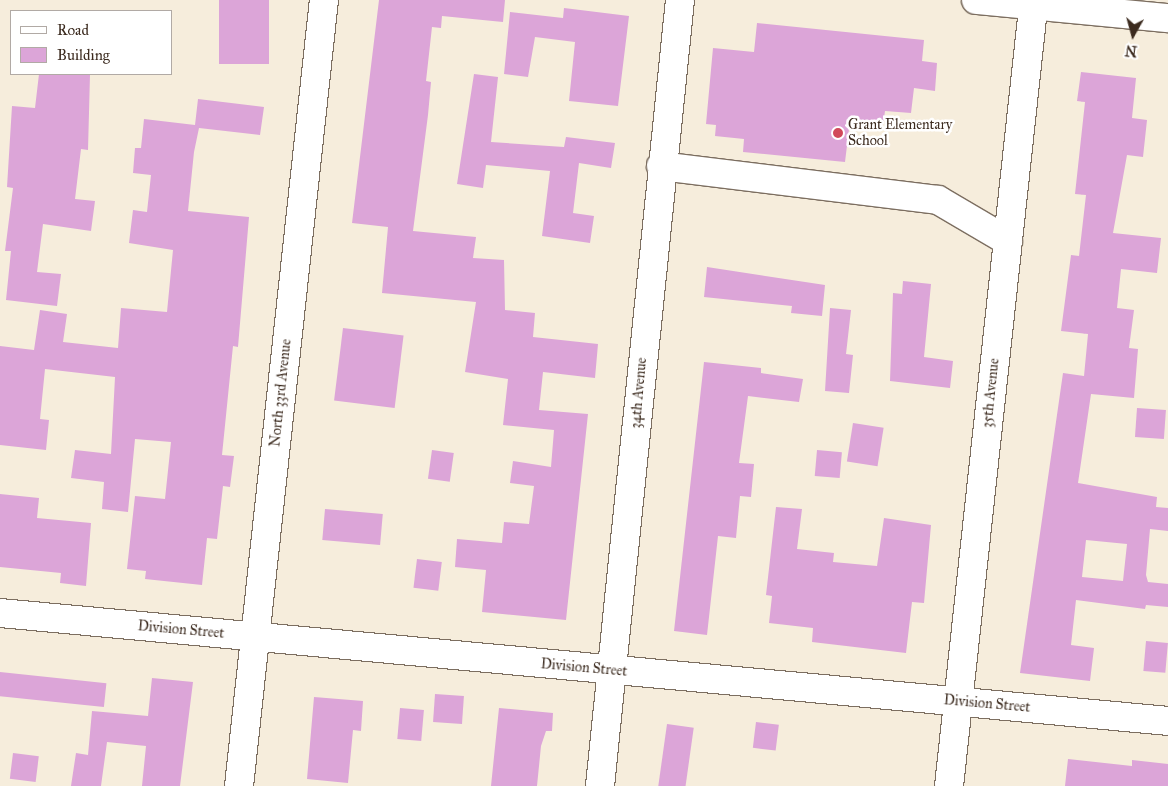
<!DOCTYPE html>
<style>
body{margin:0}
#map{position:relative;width:1168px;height:786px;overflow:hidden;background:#f6eddc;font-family:"IM FELL Great Primer",serif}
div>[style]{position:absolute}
.building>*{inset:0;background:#dca5d8;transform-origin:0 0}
.roads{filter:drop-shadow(1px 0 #7c6e60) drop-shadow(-1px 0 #7c6e60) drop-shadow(0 1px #7c6e60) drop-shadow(0 -1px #7c6e60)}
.minor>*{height:28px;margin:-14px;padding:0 14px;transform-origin:14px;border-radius:14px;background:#fff}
.dots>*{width:14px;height:14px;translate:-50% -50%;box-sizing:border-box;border:2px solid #fff;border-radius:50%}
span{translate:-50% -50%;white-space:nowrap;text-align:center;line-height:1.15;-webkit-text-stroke:5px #fff;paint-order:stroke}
.poi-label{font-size:14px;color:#3b2a1e}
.left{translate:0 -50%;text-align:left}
.street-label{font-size:14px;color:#3b2a1e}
.legend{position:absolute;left:10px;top:10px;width:162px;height:65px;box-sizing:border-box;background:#fff;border:1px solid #b1aaa5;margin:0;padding:6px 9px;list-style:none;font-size:15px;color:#3b2a1e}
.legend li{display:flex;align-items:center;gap:10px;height:25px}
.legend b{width:25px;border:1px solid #b1aaa5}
.north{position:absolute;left:1108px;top:10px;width:50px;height:50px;-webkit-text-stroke:4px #fff;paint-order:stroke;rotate:187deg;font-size:14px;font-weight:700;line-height:20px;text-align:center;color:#3b2a1e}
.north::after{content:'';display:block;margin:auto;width:18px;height:22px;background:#3b2a1e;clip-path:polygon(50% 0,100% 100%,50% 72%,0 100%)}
</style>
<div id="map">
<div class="building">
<i style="left:219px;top:0;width:50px;height:64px"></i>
<i style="clip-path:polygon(379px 0,505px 0,503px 22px,442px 16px,441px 28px,432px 27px,426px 81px,431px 82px,428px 115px,413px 231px,476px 237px,473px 258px,504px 260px,505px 310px,535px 313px,533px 337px,598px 344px,595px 378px,543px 372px,539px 410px,588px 414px,566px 620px,482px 612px,486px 570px,455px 567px,457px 539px,502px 543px,504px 522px,529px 524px,534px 486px,510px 483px,513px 461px,551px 467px,554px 430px,503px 425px,508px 379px,465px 372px,476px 302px,382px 293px,388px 227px,352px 223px)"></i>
<i style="clip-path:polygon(564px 8px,629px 16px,618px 106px,569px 101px,575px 42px,535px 37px,528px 77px,504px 74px,510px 12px,563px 18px)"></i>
<i style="clip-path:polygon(757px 23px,924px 40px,922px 61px,937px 63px,935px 91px,914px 88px,911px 113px,885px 111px,883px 125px,850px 121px,845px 162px,743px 152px,744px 139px,715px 136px,716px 125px,706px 124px,713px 48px,754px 52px)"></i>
<i style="clip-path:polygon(evenodd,1081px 72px,1136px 78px,1132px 118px,1147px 120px,1143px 157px,1127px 155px,1113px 233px,1161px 238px,1157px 273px,1121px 269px,1117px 308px,1134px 310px,1129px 348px,1138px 349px,1134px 398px,1091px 394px,1078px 483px,1157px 497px,1156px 507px,1168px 508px,1168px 531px,1150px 529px,1146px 575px,1148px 582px,1168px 584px,1168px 607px,1146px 605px,1145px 609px,1076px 600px,1071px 645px,1094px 648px,1090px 681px,1020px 673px,1063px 373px,1084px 376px,1088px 334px,1061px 331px,1071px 255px,1079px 256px,1086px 195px,1075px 194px,1085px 102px,1077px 101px,1081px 72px,1086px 540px,1127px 544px,1123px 581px,1082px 577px,1086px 540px)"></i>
<i style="clip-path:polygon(39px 74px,90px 75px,88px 150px,81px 149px,75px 199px,95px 201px,91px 231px,43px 224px,37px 272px,61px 274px,57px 306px,6px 300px,11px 251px,5px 251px,13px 188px,7px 187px,12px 106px,35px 108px)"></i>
<i style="clip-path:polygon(474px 74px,498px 77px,491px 142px,564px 147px,566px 137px,615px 143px,611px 168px,579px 163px,573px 213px,594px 216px,590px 243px,542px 236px,550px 171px,486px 165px,483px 188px,457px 184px)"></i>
<i style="clip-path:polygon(198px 99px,264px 107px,260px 135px,199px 128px,194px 152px,188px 211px,249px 217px,238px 347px,233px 346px,222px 455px,234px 456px,230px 487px,223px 486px,217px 539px,207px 538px,202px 585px,145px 579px,146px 571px,127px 569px,135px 496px,165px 499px,171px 442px,135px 439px,128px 512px,102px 509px,104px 482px,71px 478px,75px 450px,111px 454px,115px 377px,45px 369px,40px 419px,49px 420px,46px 450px,0 445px,0 346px,34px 350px,40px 310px,67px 314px,63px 342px,118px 348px,121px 308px,167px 312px,173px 250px,129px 243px,133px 210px,147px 212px,151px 175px,133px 173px,135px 148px,141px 148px,144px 119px,195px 125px)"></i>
<i style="clip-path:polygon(707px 267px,825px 285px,822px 316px,791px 313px,792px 306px,704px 297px)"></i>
<i style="clip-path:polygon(903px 281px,931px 284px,924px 357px,953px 361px,950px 388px,890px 381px,893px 293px,902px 294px)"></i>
<i style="clip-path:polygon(830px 308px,851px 310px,846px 354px,853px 355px,849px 393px,825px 391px)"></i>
<i style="left:343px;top:328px;width:61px;height:73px;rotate:7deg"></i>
<i style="clip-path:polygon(704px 362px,761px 368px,761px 373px,803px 379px,799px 402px,748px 396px,739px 463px,754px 464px,751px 497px,740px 496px,736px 538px,718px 536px,707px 635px,674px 631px)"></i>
<i style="left:1137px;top:408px;width:29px;height:29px;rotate:4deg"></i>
<i style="left:853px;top:423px;width:31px;height:39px;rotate:9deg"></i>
<i style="left:432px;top:450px;width:22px;height:29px;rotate:8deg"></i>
<i style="left:817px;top:450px;width:25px;height:26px;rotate:5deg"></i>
<i style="clip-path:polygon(0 494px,39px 498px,37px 518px,91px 523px,86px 586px,60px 583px,61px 573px,0 567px)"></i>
<i style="clip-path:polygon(776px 507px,802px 509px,797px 549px,834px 553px,833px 562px,877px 566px,884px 518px,931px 525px,924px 603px,912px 602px,906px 653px,812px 642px,813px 628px,769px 623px,772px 596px,766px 595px)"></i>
<i style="left:325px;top:509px;width:58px;height:31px;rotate:5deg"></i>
<i style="left:417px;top:559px;width:25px;height:29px;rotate:7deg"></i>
<i style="left:1146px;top:641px;width:22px;height:30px;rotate:5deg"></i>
<i style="left:0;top:672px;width:107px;height:24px;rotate:6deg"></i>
<i style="clip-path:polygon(152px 678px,193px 682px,180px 786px,142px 786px,146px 746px,107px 742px,101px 786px,71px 786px,76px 753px,88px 755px,92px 711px,148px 716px)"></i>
<i style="left:435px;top:694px;width:29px;height:28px;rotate:4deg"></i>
<i style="clip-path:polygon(314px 697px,363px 701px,361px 731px,353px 730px,348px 783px,307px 779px)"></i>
<i style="left:400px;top:708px;width:24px;height:31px;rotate:5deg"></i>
<i style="clip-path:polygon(499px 708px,553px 713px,552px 731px,546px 731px,541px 746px,537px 786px,491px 786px)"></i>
<i style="left:756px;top:722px;width:23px;height:26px;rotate:7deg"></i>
<i style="left:667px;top:724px;width:27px;height:63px;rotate:8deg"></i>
<i style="left:13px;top:753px;width:26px;height:26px;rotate:7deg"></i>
<i style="clip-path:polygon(1068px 759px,1132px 766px,1132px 760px,1168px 764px,1168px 786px,1065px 786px)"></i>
</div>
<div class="roads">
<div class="minor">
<i style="left:976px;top:0;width:193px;rotate:5.4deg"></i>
<i style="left:661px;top:166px;width:279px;rotate:7deg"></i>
<i style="left:938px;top:200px;width:81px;rotate:30.4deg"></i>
<i style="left:0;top:613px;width:1173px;rotate:5.28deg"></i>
<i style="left:239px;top:786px;width:791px;rotate:-83.83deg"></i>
<i style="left:600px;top:786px;width:790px;rotate:-84.19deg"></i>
<i style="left:949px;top:786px;width:791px;rotate:-83.83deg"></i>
</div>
</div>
<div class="dots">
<i style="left:838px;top:133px;background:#d1495b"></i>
</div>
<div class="poi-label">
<span class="left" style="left:848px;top:133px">Grant Elementary<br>School</span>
</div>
<div class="street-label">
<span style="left:281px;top:393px;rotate:-84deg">North 33rd Avenue</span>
<span style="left:639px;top:393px;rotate:-85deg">34th Avenue</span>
<span style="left:991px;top:393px;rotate:-84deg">35th Avenue</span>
<span style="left:181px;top:630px;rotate:5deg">Division Street</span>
<span style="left:584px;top:668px;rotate:5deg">Division Street</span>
<span style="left:987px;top:704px;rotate:5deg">Division Street</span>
</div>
<ul class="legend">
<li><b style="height:6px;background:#fff"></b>Road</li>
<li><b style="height:14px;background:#dca5d8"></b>Building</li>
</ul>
<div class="north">N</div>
</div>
